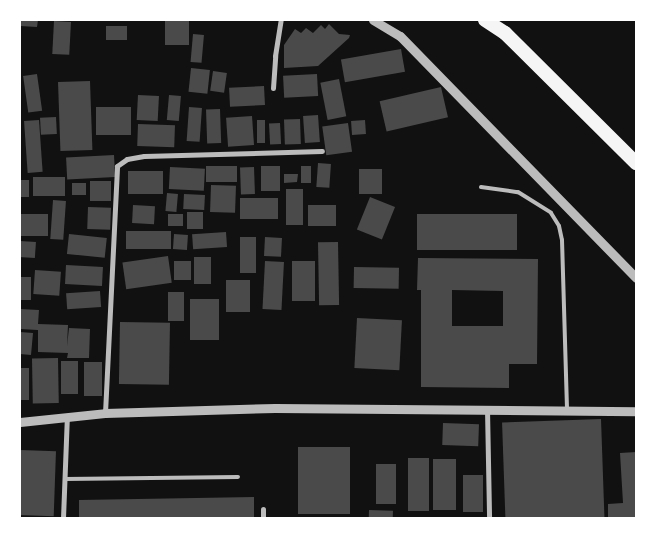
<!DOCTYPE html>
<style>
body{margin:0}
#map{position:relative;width:656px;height:538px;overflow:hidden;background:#111;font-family:"Golos Text",sans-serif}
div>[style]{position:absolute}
.building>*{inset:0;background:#4a4a4a;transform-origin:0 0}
.service>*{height:4px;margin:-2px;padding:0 2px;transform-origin:2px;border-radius:2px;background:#bcbcbc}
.minor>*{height:5px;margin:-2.5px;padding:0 2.5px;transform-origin:2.5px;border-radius:2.5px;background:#bcbcbc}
.tertiary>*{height:9px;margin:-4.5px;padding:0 4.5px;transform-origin:4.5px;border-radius:4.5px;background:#bcbcbc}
.trunk>*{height:14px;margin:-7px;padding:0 7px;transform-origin:7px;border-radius:7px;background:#f5f5f5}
span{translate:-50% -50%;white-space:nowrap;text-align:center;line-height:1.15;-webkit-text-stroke:4px #fff;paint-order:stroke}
.frame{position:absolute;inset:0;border:21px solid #fff;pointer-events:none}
</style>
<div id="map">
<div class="building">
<i style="clip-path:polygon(20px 20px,38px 20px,37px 27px,20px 26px)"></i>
<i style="left:165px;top:20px;width:24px;height:25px"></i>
<i style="left:54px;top:21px;width:17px;height:33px;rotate:3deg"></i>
<i style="clip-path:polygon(329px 24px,339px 34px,350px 35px,349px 38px,318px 66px,284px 68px,284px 45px,295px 29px,301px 33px,306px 28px,313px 33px,321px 25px,325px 29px)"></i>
<i style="left:106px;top:26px;width:21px;height:14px"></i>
<i style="left:193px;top:34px;width:11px;height:28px;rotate:5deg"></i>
<i style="left:401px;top:49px;width:23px;height:61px;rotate:80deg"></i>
<i style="left:191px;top:68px;width:19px;height:24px;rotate:6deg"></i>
<i style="left:213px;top:71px;width:14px;height:20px;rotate:8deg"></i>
<i style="left:37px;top:74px;width:37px;height:14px;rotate:82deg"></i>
<i style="left:317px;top:74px;width:22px;height:34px;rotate:87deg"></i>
<i style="left:339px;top:79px;width:38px;height:19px;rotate:79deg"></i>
<i style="left:90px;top:81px;width:69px;height:32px;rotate:88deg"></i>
<i style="left:264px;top:86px;width:19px;height:35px;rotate:87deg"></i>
<i style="left:441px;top:87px;width:31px;height:63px;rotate:77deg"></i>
<i style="left:138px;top:95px;width:21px;height:25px;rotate:3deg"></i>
<i style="left:169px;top:95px;width:12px;height:25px;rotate:5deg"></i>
<i style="left:96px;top:107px;width:35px;height:28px"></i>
<i style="left:189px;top:107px;width:13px;height:34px;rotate:4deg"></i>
<i style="left:220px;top:109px;width:34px;height:14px;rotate:88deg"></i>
<i style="left:318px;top:115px;width:27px;height:15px;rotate:86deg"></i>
<i style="left:252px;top:116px;width:29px;height:26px;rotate:86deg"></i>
<i style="left:56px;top:117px;width:17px;height:16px;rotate:87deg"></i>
<i style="left:300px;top:119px;width:25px;height:16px;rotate:88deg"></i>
<i style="left:39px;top:120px;width:52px;height:15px;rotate:86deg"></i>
<i style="left:257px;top:120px;width:8px;height:23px"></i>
<i style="left:365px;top:120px;width:14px;height:14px;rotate:86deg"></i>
<i style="left:280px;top:123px;width:21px;height:11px;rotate:87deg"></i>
<i style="left:348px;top:123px;width:29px;height:26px;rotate:82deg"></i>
<i style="left:138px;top:124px;width:37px;height:22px;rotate:2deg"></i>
<i style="left:114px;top:155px;width:22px;height:48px;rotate:87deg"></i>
<i style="left:318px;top:163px;width:13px;height:24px;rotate:4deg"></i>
<i style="left:237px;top:166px;width:16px;height:31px;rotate:90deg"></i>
<i style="left:261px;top:166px;width:19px;height:25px"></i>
<i style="left:301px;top:166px;width:10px;height:17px"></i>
<i style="left:170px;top:167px;width:35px;height:22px;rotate:3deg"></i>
<i style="left:254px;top:167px;width:27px;height:14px;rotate:88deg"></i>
<i style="left:359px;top:169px;width:23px;height:25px"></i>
<i style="left:128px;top:171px;width:35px;height:23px"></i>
<i style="clip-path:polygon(284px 174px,298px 174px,297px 182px,284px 183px)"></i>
<i style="left:65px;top:177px;width:19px;height:32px;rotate:90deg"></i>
<i style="left:20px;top:180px;width:9px;height:17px"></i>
<i style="left:90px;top:181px;width:21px;height:20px"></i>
<i style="left:72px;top:183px;width:14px;height:12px"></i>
<i style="left:211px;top:185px;width:25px;height:27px;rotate:2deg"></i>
<i style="left:286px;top:189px;width:17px;height:36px"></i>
<i style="left:167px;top:193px;width:11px;height:18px;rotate:5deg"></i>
<i style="left:184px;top:194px;width:21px;height:15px;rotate:3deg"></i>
<i style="left:370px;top:197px;width:27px;height:35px;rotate:22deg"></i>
<i style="left:240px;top:198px;width:38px;height:21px"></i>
<i style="left:53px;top:200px;width:13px;height:39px;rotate:4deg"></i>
<i style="left:133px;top:205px;width:22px;height:18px;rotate:3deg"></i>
<i style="left:308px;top:205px;width:28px;height:21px"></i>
<i style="left:88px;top:207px;width:23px;height:22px;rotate:2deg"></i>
<i style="left:187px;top:212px;width:16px;height:17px"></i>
<i style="left:20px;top:214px;width:28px;height:22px"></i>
<i style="left:168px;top:214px;width:15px;height:12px"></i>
<i style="left:517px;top:214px;width:36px;height:100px;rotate:90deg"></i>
<i style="left:171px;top:231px;width:18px;height:45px;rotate:90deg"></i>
<i style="left:226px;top:232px;width:15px;height:34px;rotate:86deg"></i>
<i style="left:69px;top:234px;width:38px;height:20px;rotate:6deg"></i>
<i style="left:174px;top:234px;width:14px;height:15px;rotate:4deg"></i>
<i style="left:240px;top:237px;width:16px;height:36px"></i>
<i style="left:265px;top:237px;width:17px;height:19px;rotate:3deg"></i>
<i style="left:20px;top:241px;width:16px;height:16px;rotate:4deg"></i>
<i style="left:338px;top:242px;width:63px;height:20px;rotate:89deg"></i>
<i style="left:168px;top:256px;width:27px;height:46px;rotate:82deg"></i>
<i style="left:194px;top:257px;width:17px;height:27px"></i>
<i style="clip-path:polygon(evenodd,418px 258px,538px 259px,537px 364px,509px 364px,509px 388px,421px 387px,421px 290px,417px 290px,418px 258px,452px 290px,503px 291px,503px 326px,452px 326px,452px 290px)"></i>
<i style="left:174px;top:261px;width:17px;height:19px"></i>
<i style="left:265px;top:261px;width:19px;height:48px;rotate:3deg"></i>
<i style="left:292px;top:261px;width:23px;height:40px"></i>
<i style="left:66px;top:265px;width:37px;height:19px;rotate:3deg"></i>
<i style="left:354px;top:267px;width:45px;height:21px;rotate:1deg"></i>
<i style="left:35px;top:270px;width:26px;height:24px;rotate:4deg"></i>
<i style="left:20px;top:277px;width:11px;height:23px"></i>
<i style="left:226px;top:280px;width:24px;height:32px"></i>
<i style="left:100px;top:291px;width:16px;height:34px;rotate:86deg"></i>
<i style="left:168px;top:292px;width:16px;height:29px"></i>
<i style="left:190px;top:299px;width:29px;height:41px"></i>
<i style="clip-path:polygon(20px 309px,39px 310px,38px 324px,68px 325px,67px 346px,69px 328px,90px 329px,89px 358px,67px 358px,68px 353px,38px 352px,38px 330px,20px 329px)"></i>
<i style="left:357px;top:318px;width:45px;height:50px;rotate:3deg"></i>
<i style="left:120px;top:322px;width:50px;height:62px;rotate:1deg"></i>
<i style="clip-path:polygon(20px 332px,33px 333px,31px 355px,20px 354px)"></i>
<i style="left:58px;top:358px;width:45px;height:26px;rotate:89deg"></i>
<i style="left:61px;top:361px;width:17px;height:33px"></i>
<i style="left:84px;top:362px;width:18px;height:34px"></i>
<i style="left:20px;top:368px;width:9px;height:32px"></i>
<i style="left:601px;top:419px;width:99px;height:99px;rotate:88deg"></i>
<i style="left:443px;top:423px;width:36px;height:22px;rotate:2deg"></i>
<i style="left:298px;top:447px;width:52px;height:67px"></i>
<i style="left:20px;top:450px;width:36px;height:65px;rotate:2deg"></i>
<i style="clip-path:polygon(636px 452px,636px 518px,608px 518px,608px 504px,623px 503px,620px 453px)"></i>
<i style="left:408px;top:458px;width:21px;height:53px"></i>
<i style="left:433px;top:459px;width:23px;height:51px"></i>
<i style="left:376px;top:464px;width:20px;height:40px"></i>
<i style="left:463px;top:475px;width:20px;height:37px"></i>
<i style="clip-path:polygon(254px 497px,254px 518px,79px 518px,79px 500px)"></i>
<i style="left:369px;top:510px;width:24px;height:8px;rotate:2deg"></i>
</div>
<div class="service">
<i style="left:481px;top:187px;width:37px;rotate:8deg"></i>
<i style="left:518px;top:192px;width:39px;rotate:32deg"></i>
<i style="left:551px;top:213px;width:15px;rotate:58deg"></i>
<i style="left:559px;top:226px;width:14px;rotate:78deg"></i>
<i style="left:562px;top:240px;width:169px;rotate:88.3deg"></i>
<i style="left:65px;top:479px;width:173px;rotate:-0.7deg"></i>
</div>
<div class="minor">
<i style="left:273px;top:88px;width:32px;rotate:-86deg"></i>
<i style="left:275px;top:56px;width:36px;rotate:-81deg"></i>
<i style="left:487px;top:409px;width:109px;rotate:88.9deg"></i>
<i style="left:105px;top:413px;width:247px;rotate:-87.2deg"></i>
<i style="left:117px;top:166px;width:12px;rotate:-35deg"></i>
<i style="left:127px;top:159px;width:17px;rotate:-10deg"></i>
<i style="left:144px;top:156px;width:178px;rotate:-1.6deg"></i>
<i style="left:63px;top:518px;width:102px;rotate:-87.8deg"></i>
<i style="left:263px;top:518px;width:9px;rotate:-90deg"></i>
</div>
<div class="tertiary">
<i style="left:373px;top:20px;width:31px;rotate:31deg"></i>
<i style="left:400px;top:36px;width:338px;rotate:45.7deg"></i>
<i style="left:20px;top:422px;width:85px;rotate:-6deg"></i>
<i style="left:105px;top:413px;width:170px;rotate:-1.7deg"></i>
<i style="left:275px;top:408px;width:361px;rotate:0.5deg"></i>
</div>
<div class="trunk">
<i style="left:485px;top:20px;width:24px;rotate:33deg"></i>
<i style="left:505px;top:33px;width:185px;rotate:44.8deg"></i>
</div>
<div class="frame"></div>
</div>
